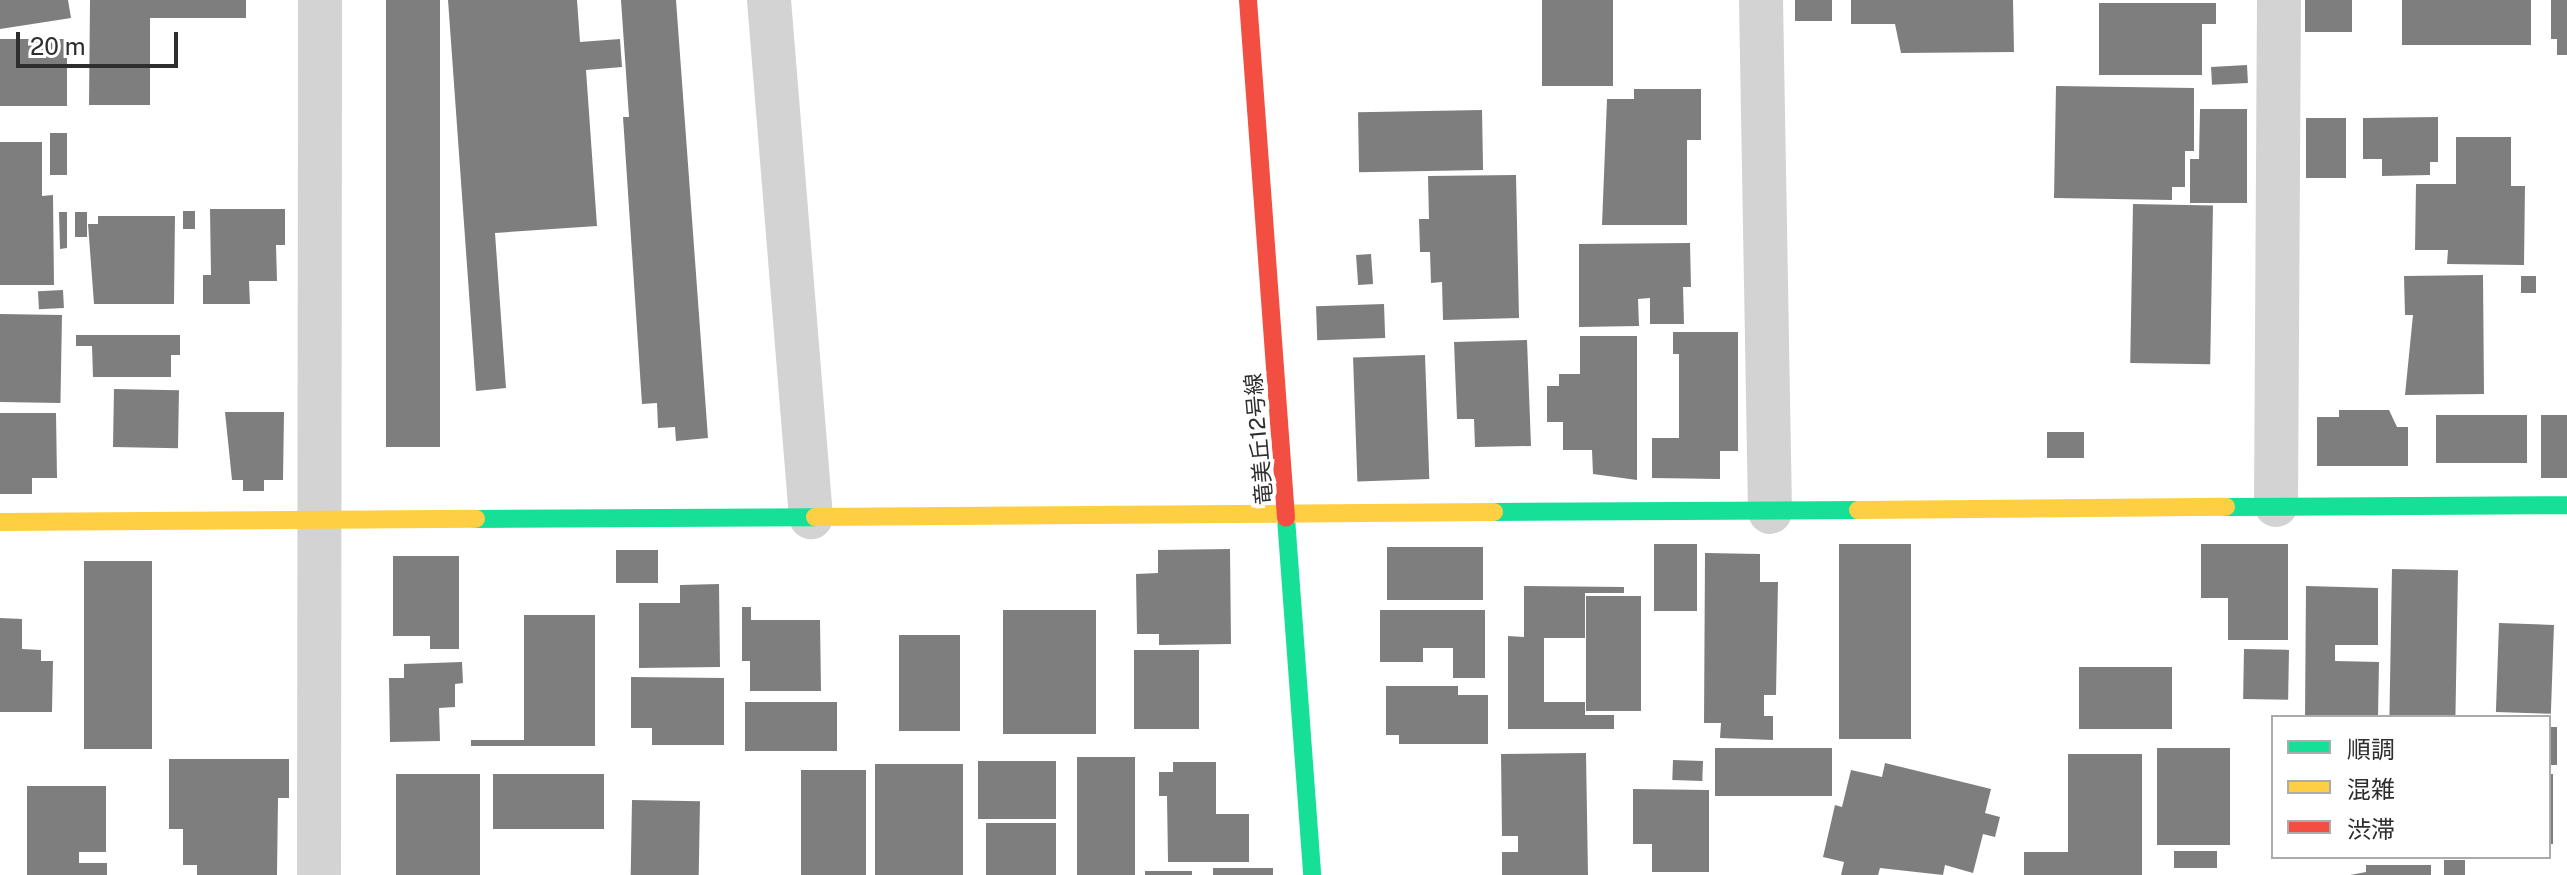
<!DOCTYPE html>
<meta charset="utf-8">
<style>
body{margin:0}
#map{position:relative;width:2567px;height:875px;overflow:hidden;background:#fff;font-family:"Public Sans","Noto Sans JP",sans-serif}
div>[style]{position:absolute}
.building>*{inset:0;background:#7e7e7e;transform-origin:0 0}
.street>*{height:44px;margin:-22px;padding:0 22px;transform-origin:22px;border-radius:22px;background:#d3d3d3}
.fast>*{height:18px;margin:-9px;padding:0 9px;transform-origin:9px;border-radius:9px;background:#16e098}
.slow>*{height:18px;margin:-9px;padding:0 9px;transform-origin:9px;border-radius:9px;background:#ffcf43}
.jam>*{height:18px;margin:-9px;padding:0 9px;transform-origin:9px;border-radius:9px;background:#f24e42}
span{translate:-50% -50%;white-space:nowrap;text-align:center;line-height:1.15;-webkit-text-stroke:8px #fff;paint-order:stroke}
.street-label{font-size:22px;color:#2e2e2e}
.legend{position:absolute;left:2271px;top:715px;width:280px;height:144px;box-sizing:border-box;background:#fff;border:2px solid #ababab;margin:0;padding:10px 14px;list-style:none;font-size:24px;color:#2e2e2e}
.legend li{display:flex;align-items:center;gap:16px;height:40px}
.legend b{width:40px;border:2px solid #ababab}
.scale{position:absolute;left:16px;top:32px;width:162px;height:36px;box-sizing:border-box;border:4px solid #2e2e2e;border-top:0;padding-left:10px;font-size:24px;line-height:28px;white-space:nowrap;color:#2e2e2e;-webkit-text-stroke:6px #fff;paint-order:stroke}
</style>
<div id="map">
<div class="building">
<i style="clip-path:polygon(0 0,68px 0,71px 18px,0 29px)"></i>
<i style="clip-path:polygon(90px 0,246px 0,246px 18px,150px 18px,150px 105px,89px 105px)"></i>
<i style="left:386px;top:0;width:54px;height:447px"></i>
<i style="clip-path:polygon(448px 0,577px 0,580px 42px,620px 39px,622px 67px,586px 70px,597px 226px,495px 233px,506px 388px,476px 391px)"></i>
<i style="clip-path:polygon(621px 0,676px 0,708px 438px,676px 441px,675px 427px,658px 428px,657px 403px,642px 404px,623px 117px,629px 117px)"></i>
<i style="left:1542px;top:0;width:71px;height:86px"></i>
<i style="left:1795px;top:0;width:37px;height:21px"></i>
<i style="clip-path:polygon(1851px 0,2013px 0,2014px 52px,1901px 53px,1895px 24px,1851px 24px)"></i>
<i style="left:2305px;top:0;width:47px;height:32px"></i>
<i style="left:2402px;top:0;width:129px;height:45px"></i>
<i style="clip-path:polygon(2551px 0,2567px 0,2567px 55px,2557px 55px,2557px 39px,2551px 39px)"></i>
<i style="clip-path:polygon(2099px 3px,2216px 3px,2216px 24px,2202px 24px,2202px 75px,2099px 75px)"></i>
<i style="left:0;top:39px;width:67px;height:67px"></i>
<i style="left:2247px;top:65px;width:18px;height:36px;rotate:87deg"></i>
<i style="clip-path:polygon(2056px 86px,2194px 88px,2194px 151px,2185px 151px,2185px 187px,2172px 187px,2172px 200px,2054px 198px)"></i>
<i style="clip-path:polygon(1634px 89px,1701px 89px,1701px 140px,1687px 140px,1687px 225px,1602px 225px,1607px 99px,1634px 99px)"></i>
<i style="clip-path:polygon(2200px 109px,2247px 109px,2247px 203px,2190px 203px,2190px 159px,2199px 159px)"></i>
<i style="left:1482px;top:110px;width:60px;height:124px;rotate:89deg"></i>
<i style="clip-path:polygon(2438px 117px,2438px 162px,2430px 162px,2430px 175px,2382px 176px,2382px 159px,2363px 159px,2363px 118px)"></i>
<i style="left:2306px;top:118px;width:40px;height:60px"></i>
<i style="left:50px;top:133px;width:17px;height:42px"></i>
<i style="clip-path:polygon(2456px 137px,2511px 137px,2511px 186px,2525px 186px,2524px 265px,2447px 264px,2448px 250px,2415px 250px,2416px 184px,2456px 184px)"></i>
<i style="clip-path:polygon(0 142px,42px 142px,42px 196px,53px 195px,54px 285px,0 285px)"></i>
<i style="clip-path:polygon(1516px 175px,1519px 318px,1443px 320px,1442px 282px,1431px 283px,1430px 252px,1420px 252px,1419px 219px,1429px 219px,1428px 176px)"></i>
<i style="left:2133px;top:204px;width:80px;height:159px;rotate:1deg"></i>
<i style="clip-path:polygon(210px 209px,285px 209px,285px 245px,276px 245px,277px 281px,249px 281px,250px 304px,203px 304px,203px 275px,211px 275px)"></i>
<i style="left:183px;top:211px;width:12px;height:18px"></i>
<i style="clip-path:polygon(59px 212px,67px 212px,67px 248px,60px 249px)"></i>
<i style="left:75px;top:212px;width:12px;height:25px"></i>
<i style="clip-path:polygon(98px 216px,175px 216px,174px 304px,94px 304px,88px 224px,98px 224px)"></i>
<i style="clip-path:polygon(1690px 243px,1691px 287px,1683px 287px,1684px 324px,1650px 324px,1650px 298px,1638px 299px,1639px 326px,1579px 327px,1579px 244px)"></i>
<i style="left:1371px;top:254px;width:30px;height:15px;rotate:86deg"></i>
<i style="clip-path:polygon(2483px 275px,2484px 394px,2405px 395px,2413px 315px,2405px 315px,2404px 276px)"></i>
<i style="left:2521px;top:276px;width:15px;height:17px"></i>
<i style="left:63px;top:290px;width:18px;height:25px;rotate:87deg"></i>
<i style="left:1384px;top:304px;width:34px;height:68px;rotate:88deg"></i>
<i style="left:0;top:314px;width:62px;height:88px;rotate:1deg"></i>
<i style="clip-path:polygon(1673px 332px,1738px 332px,1738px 451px,1720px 451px,1720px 479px,1652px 478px,1652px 438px,1679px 438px,1679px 354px,1673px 354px)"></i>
<i style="clip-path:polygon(76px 335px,180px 335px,180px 355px,171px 355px,171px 377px,93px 377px,92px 346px,76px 346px)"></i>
<i style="clip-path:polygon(1580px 336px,1637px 336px,1637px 480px,1593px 474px,1592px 450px,1563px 450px,1563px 422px,1547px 422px,1547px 386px,1559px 386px,1559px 374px,1580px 374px)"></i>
<i style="clip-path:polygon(1527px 340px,1531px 446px,1475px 447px,1474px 419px,1457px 419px,1454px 342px)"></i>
<i style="left:1425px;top:355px;width:124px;height:72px;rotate:88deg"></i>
<i style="left:114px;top:389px;width:65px;height:58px;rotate:1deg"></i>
<i style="clip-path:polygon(2339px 410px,2389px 410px,2397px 427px,2408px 427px,2408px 466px,2317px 466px,2317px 417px,2339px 417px)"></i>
<i style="clip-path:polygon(225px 412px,284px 412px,283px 480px,264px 480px,264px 491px,243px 491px,243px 480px,232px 480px)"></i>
<i style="clip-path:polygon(0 413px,56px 413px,57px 478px,32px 478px,32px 494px,0 494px)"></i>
<i style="left:2436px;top:415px;width:91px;height:48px"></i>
<i style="left:2541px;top:415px;width:26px;height:63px"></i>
<i style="left:2047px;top:432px;width:37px;height:26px"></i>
<i style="left:1654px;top:544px;width:43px;height:67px"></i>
<i style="left:1839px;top:544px;width:72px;height:195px"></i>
<i style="clip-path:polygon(2201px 544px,2288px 544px,2288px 640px,2228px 640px,2228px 598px,2201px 598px)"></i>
<i style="left:1387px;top:547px;width:96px;height:53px"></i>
<i style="clip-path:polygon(1230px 549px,1231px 644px,1159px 645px,1159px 634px,1137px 634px,1136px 574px,1158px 573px,1158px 550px)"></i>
<i style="left:616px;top:550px;width:42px;height:33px"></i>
<i style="clip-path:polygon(1705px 553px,1760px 554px,1760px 582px,1778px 582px,1776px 695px,1764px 695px,1764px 716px,1773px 716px,1773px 740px,1720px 738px,1721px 723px,1704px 723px)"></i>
<i style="clip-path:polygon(393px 556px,459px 556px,459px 649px,430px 649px,430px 636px,393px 636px)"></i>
<i style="left:84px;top:561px;width:68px;height:188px"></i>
<i style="left:2392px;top:569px;width:66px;height:148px;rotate:1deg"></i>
<i style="clip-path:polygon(719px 584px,720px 667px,639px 668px,639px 603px,680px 603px,680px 585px)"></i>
<i style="clip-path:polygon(1524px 586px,1624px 587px,1624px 593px,1585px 593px,1585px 638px,1544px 638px,1544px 702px,1585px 702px,1585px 715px,1614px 715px,1614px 729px,1508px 729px,1508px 636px,1524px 637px)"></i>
<i style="clip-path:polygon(2306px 586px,2378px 588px,2378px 645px,2335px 645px,2335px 661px,2379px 662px,2378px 717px,2305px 717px)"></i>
<i style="left:1641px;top:596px;width:115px;height:55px;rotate:90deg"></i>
<i style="clip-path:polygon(742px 607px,751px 607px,751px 620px,820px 620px,821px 691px,750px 691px,750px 661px,742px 661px)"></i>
<i style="left:1096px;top:610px;width:124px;height:93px;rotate:90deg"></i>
<i style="clip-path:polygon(1380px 610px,1485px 610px,1485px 678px,1453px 678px,1453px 648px,1423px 648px,1423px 662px,1380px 662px)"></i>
<i style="clip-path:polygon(524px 615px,595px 615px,595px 746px,471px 746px,471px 740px,524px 740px)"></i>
<i style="clip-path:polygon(0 618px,22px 619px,22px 649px,41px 650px,41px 661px,53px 661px,52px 712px,0 712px)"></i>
<i style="left:2499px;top:623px;width:55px;height:89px;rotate:2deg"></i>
<i style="left:899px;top:635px;width:61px;height:96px"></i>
<i style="left:2244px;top:649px;width:45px;height:50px;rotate:1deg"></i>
<i style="left:1134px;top:650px;width:65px;height:79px"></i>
<i style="clip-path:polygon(462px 662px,463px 683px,455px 684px,455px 707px,439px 708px,440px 741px,390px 742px,389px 678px,404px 678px,404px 664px)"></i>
<i style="left:2079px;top:667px;width:93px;height:62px"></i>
<i style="clip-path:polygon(631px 677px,724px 678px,724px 745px,652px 745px,652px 728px,631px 728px)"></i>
<i style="clip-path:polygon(1386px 686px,1458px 686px,1458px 695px,1488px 695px,1488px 744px,1399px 744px,1399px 735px,1386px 735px)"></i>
<i style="left:745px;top:702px;width:92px;height:49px"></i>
<i style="left:2549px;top:727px;width:8px;height:38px"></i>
<i style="left:1715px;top:748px;width:117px;height:48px"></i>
<i style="left:2157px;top:748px;width:73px;height:97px"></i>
<i style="clip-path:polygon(1586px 753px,1588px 875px,1502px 875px,1502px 852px,1518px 852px,1518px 836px,1502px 836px,1501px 754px)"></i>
<i style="clip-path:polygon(2068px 754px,2142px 754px,2142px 875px,2024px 875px,2024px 852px,2068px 852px)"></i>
<i style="left:1077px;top:757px;width:58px;height:118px"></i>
<i style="clip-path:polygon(169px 759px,289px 759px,289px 798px,278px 798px,277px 875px,197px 875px,197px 865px,183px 865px,183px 829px,169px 829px)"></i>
<i style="left:1673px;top:760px;width:30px;height:20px;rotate:2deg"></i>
<i style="left:978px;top:761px;width:78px;height:58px"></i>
<i style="clip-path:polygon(1173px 762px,1216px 762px,1216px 814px,1249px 814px,1249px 862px,1168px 862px,1167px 796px,1159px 796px,1159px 772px,1173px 772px)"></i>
<i style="clip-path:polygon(1885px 763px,1991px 789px,1985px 813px,2000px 817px,1995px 837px,1983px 834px,1973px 873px,1945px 865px,1943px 875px,1880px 868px,1878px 875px,1841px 875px,1844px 862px,1823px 857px,1835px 805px,1842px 807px,1851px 770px,1882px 777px)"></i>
<i style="left:963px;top:764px;width:111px;height:88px;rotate:90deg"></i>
<i style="left:801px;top:770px;width:65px;height:105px"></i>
<i style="left:396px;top:774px;width:84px;height:101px"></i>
<i style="left:493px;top:774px;width:111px;height:55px"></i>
<i style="left:2549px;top:774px;width:4px;height:70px"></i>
<i style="clip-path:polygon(27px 786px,106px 786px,106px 852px,79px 852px,79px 863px,107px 863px,107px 875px,27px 875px)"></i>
<i style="clip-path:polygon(1633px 789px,1709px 790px,1709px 872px,1652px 872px,1652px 844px,1633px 844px)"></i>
<i style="left:632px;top:800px;width:68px;height:75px;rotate:1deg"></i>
<i style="left:986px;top:823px;width:70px;height:52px"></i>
<i style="left:2174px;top:851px;width:43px;height:17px"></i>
<i style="left:2444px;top:860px;width:21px;height:15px"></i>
<i style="clip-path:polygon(2366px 865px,2431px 865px,2431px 875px,2350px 875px,2366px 872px)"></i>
<i style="left:1213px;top:868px;width:60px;height:7px"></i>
<i style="left:1145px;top:871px;width:47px;height:4px"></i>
</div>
<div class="street">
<i style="left:769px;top:0;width:519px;rotate:85.36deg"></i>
<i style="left:1761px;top:0;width:512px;rotate:88.99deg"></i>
<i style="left:2276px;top:505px;width:505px;rotate:-89.66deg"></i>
<i style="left:319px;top:875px;width:875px;rotate:-89.93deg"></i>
</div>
<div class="fast">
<i style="left:2226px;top:507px;width:341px;rotate:-0.3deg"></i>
<i style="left:1494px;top:512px;width:364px;rotate:-0.3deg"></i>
<i style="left:1286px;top:518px;width:358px;rotate:85.8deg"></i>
<i style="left:476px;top:519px;width:339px;rotate:-0.3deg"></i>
</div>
<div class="slow">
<i style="left:1858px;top:510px;width:368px;rotate:-0.5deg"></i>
<i style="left:815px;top:517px;width:679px;rotate:-0.42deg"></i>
<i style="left:0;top:522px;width:476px;rotate:-0.4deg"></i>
</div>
<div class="jam">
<i style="left:1248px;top:0;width:519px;rotate:85.8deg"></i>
</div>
<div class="street-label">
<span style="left:1259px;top:439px;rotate:-95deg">竜美丘12号線</span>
</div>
<ul class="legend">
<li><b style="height:10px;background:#16e098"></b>順調</li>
<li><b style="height:10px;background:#ffcf43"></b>混雑</li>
<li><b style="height:10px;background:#f24e42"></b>渋滞</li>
</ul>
<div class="scale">20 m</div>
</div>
